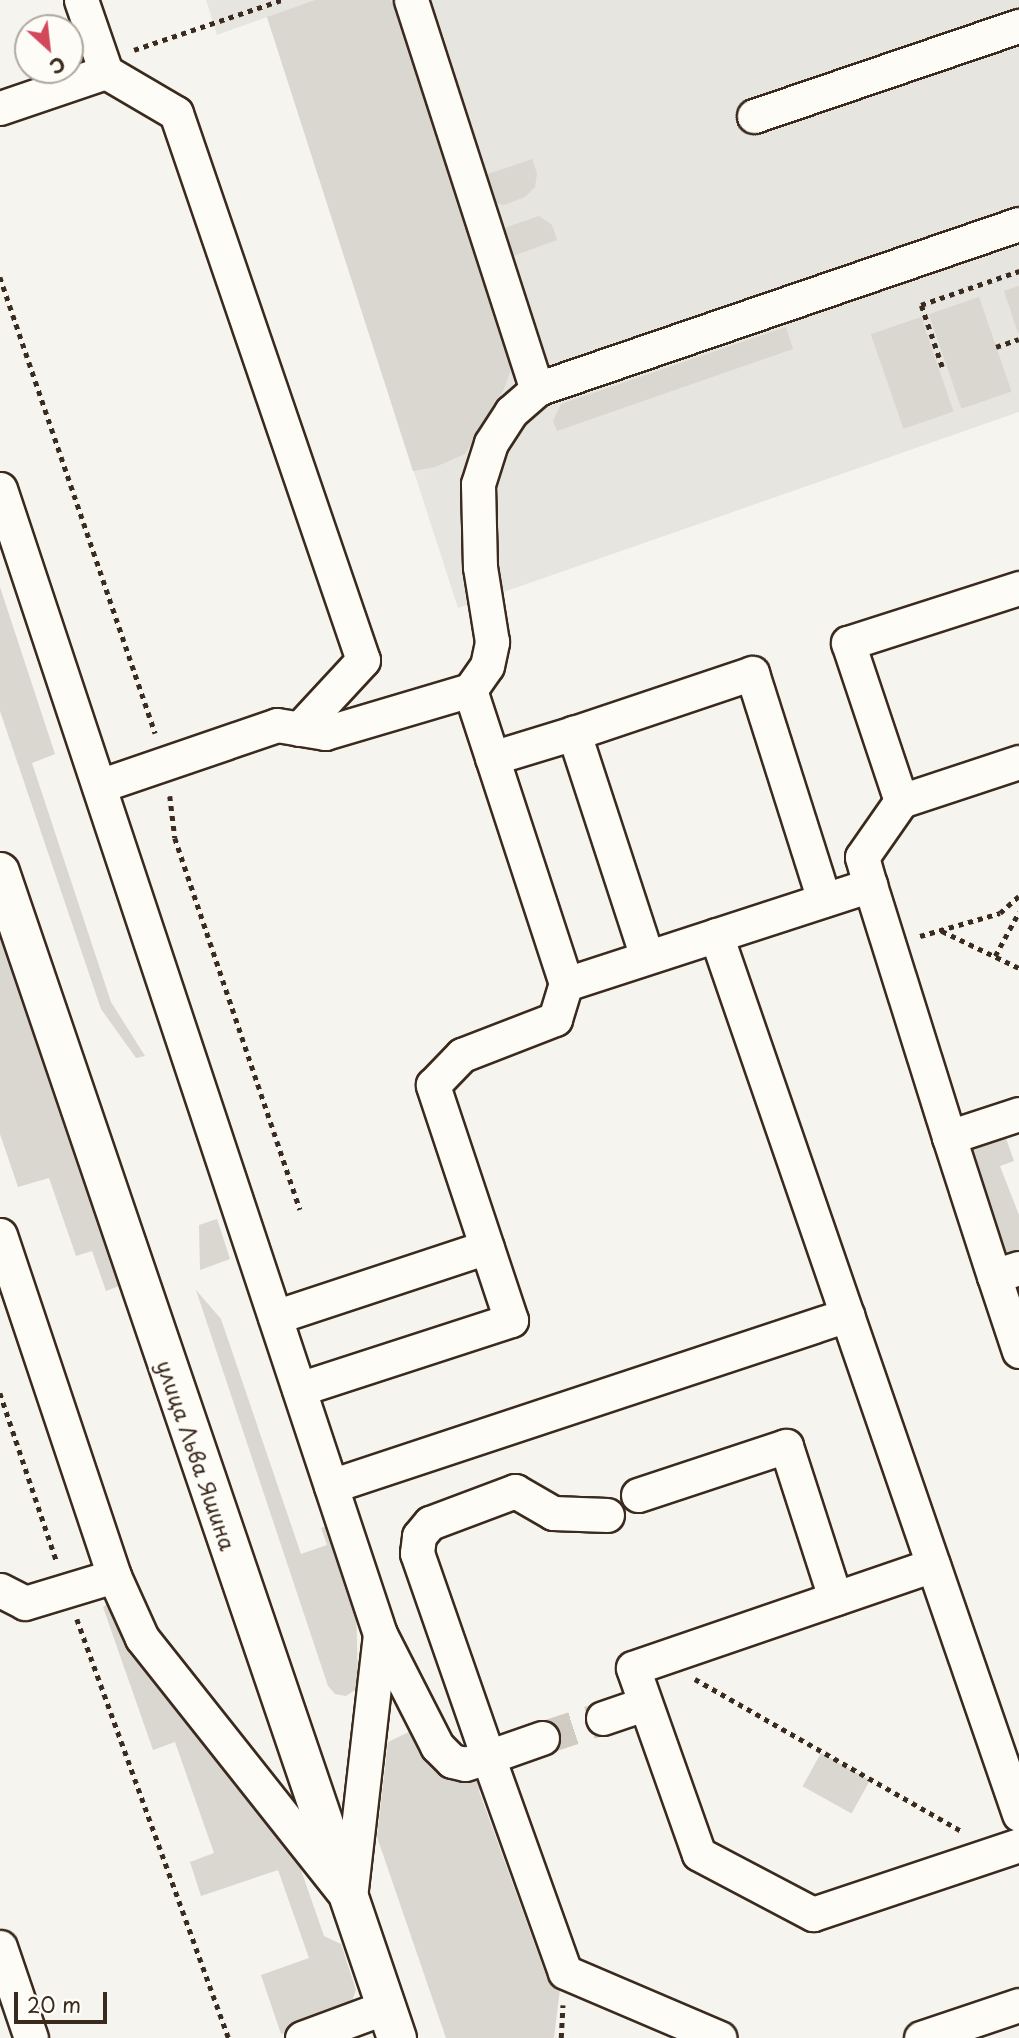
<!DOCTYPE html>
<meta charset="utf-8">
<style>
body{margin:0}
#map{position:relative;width:1019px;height:2038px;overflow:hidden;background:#f5f4ee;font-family:"Playpen Sans",sans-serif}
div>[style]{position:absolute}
.built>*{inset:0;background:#e7e5df}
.green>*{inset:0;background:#dad6d0;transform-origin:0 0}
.minor-tunnel>*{height:33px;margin-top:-16.5px;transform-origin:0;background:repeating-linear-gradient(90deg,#d0ccc4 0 33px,transparent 0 50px)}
.path>*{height:4.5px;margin-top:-2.25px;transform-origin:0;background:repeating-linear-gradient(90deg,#3b2a1e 0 5px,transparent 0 10px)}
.roads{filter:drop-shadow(2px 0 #3b2a1e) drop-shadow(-2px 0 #3b2a1e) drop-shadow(0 2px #3b2a1e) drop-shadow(0 -2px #3b2a1e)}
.minor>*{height:33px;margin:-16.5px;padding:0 16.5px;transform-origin:16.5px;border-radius:16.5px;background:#fdfcf7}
.major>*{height:38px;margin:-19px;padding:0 19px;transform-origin:19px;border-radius:19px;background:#fdfcf7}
span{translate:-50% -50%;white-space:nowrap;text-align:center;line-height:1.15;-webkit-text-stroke:5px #fdfcf7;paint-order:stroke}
.street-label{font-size:21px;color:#3b2a1e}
.north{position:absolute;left:14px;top:14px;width:70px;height:70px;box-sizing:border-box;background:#fdfcf7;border:2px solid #afa8a0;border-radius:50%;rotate:153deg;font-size:19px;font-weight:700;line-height:28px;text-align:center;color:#3b2a1e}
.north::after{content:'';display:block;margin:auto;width:24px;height:32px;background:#d1495b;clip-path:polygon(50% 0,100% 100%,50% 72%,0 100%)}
.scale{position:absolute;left:14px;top:1992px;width:93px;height:32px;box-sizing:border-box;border:4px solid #3b2a1e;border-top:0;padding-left:9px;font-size:21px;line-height:24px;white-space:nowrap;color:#3b2a1e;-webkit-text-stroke:5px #fdfcf7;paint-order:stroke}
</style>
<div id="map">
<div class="built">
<i style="clip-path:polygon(206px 0,1019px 0,1019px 412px,458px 608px,267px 17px,217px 35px)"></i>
</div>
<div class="green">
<i style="clip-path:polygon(315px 0,390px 0,396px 9px,510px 355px,510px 372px,504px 389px,465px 454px,435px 467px,413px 471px,267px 17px)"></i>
<i style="clip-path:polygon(532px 159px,537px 173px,535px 187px,525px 197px,504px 205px,495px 203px,485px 175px)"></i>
<i style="clip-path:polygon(539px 216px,552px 225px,557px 240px,513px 256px,504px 232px,507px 227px)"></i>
<i style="clip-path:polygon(1019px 286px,1019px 332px,1018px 333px,1004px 291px)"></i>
<i style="left:979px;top:297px;width:100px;height:53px;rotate:71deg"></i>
<i style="left:921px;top:317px;width:100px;height:53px;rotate:71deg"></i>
<i style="clip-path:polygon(786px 327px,793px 349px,557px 431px,553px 421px,561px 404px)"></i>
<i style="clip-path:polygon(0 587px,55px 754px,32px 763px,111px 1002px,145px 1056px,136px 1058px,101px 1009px,0 711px)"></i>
<i style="clip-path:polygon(0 933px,119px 1286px,106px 1291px,92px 1251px,76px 1256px,49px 1178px,18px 1187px,0 1134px)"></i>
<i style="clip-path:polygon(1000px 1121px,1014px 1161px,1000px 1166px,1019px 1215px,1019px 1268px,994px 1276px,949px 1137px)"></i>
<i style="clip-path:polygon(217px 1219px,230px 1259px,200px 1270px,199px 1225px)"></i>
<i style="clip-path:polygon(196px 1290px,221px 1319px,301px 1554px,327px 1545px,321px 1528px,333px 1524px,355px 1565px,358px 1683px,355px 1690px,346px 1696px,335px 1694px,328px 1686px)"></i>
<i style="clip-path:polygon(110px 1602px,307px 1859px,301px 1870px,324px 1936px,341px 1944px,356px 1990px,351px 2004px,341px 2012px,281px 2034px,261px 1975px,309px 1958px,278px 1870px,201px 1896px,190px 1862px,214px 1853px,175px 1742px,153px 1750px,103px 1607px)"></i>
<i style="clip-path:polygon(417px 1728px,491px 1781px,479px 1791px,548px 1981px,561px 1981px,554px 2038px,446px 2038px,377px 1837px,388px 1742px)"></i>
<i style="left:821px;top:1753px;width:56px;height:38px;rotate:29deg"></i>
</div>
<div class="minor-tunnel">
<i style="left:542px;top:1738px;width:64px;rotate:-18.2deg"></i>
</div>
<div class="path">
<i style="left:134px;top:50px;width:156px;rotate:-18.7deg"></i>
<i style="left:0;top:277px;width:482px;rotate:71.2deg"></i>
<i style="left:996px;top:347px;width:24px;rotate:-19deg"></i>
<i style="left:942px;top:367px;width:65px;rotate:-108.7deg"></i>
<i style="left:921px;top:305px;width:104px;rotate:-19.1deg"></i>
<i style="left:170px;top:796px;width:42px;rotate:83.2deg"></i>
<i style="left:175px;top:838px;width:392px;rotate:71.4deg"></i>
<i style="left:942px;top:931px;width:85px;rotate:25.7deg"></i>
<i style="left:920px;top:936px;width:83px;rotate:-16deg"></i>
<i style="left:1000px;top:913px;width:25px;rotate:-42deg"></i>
<i style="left:995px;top:956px;width:50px;rotate:-61.4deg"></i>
<i style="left:0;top:1393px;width:178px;rotate:71.4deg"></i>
<i style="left:77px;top:1619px;width:446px;rotate:70.1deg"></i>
<i style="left:695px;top:1679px;width:306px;rotate:29.7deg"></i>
<i style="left:561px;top:2038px;width:33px;rotate:-87deg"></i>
</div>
<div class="roads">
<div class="minor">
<i style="left:81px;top:0;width:76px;rotate:70.9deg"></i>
<i style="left:106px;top:72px;width:81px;rotate:30.4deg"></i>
<i style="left:176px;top:113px;width:578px;rotate:71.13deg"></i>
<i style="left:363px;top:660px;width:94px;rotate:132.8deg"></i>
<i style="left:411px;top:0;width:409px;rotate:72.1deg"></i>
<i style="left:0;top:108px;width:112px;rotate:-18.8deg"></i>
<i style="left:754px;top:116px;width:280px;rotate:-18.8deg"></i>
<i style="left:0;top:489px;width:1206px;rotate:71.64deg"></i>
<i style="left:380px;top:1634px;width:266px;rotate:96.5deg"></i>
<i style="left:470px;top:690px;width:309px;rotate:71.9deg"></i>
<i style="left:566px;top:984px;width:320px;rotate:-18deg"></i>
<i style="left:870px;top:885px;width:264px;rotate:72.6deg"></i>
<i style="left:949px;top:1137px;width:74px;rotate:-18.2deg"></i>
<i style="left:492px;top:758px;width:86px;rotate:-17deg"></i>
<i style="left:99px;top:786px;width:188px;rotate:-18.9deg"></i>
<i style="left:277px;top:725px;width:49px;rotate:9.5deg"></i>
<i style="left:325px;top:733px;width:151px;rotate:-16.5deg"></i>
<i style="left:470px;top:690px;width:29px;rotate:-55deg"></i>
<i style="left:487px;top:666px;width:25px;rotate:-78deg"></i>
<i style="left:492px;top:642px;width:76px;rotate:-99.1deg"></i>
<i style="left:480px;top:567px;width:83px;rotate:-91.4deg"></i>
<i style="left:478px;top:484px;width:43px;rotate:-72.4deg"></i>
<i style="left:491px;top:443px;width:37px;rotate:-57deg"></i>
<i style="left:511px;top:412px;width:35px;rotate:-41deg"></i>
<i style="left:537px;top:389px;width:509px;rotate:-18.9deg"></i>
<i style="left:901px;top:801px;width:167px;rotate:-108.5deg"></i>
<i style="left:848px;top:643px;width:180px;rotate:-17.8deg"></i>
<i style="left:870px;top:885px;width:29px;rotate:-106deg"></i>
<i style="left:862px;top:857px;width:68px;rotate:-55.1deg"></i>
<i style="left:901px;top:801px;width:124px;rotate:-18.3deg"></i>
<i style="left:716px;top:935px;width:930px;rotate:70.98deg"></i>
<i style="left:647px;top:957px;width:236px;rotate:-108.1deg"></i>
<i style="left:574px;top:733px;width:188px;rotate:-18.6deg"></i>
<i style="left:752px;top:673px;width:238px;rotate:72.4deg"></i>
<i style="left:949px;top:1137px;width:146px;rotate:72.1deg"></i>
<i style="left:994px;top:1276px;width:26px;rotate:-18deg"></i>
<i style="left:0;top:1235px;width:360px;rotate:71.5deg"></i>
<i style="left:114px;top:1576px;width:68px;rotate:65.7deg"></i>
<i style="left:142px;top:1638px;width:322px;rotate:51.6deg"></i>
<i style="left:994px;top:1276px;width:79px;rotate:71.6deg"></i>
<i style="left:275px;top:1317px;width:223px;rotate:-18.3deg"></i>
<i style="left:299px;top:1389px;width:223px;rotate:-18deg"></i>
<i style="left:511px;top:1320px;width:248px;rotate:-108.4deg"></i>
<i style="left:433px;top:1085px;width:42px;rotate:-46deg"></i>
<i style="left:462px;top:1055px;width:100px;rotate:-21.2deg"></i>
<i style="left:555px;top:1019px;width:37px;rotate:-73deg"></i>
<i style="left:331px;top:1486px;width:544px;rotate:-18.33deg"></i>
<i style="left:638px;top:1495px;width:156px;rotate:-18.3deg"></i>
<i style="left:786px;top:1446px;width:160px;rotate:72.1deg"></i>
<i style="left:933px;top:1565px;width:317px;rotate:161.1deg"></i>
<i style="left:633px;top:1668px;width:197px;rotate:70.5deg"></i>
<i style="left:699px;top:1854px;width:129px;rotate:27.8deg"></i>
<i style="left:813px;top:1914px;width:217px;rotate:-18.5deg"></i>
<i style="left:0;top:1590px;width:28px;rotate:27deg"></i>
<i style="left:25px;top:1603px;width:93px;rotate:-16.9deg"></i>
<i style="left:380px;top:1634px;width:126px;rotate:63deg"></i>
<i style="left:437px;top:1746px;width:21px;rotate:45deg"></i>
<i style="left:452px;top:1761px;width:13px;rotate:13deg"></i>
<i style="left:465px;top:1764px;width:24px;rotate:-17deg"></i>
<i style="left:488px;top:1757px;width:216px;rotate:-109.2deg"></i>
<i style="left:417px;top:1553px;width:17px;rotate:-83deg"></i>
<i style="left:419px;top:1536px;width:17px;rotate:-50deg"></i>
<i style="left:430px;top:1523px;width:91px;rotate:-20.6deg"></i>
<i style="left:515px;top:1491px;width:44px;rotate:30.1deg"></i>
<i style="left:553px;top:1513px;width:54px;rotate:2.1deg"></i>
<i style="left:603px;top:1718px;width:43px;rotate:-18.9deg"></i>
<i style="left:542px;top:1738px;width:57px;rotate:160.6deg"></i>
<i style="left:488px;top:1757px;width:228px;rotate:70.3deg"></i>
<i style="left:565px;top:1972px;width:168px;rotate:23.1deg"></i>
<i style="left:0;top:1947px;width:96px;rotate:71.2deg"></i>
<i style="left:302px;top:2038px;width:90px;rotate:-20.3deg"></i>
<i style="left:921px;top:2038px;width:103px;rotate:-18.6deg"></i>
</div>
<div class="major">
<i style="left:0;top:872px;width:1232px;rotate:71.2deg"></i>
</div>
</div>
<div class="street-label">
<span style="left:197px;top:1455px;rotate:71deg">улица Льва Яшина</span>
</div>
<div class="north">С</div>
<div class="scale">20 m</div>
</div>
